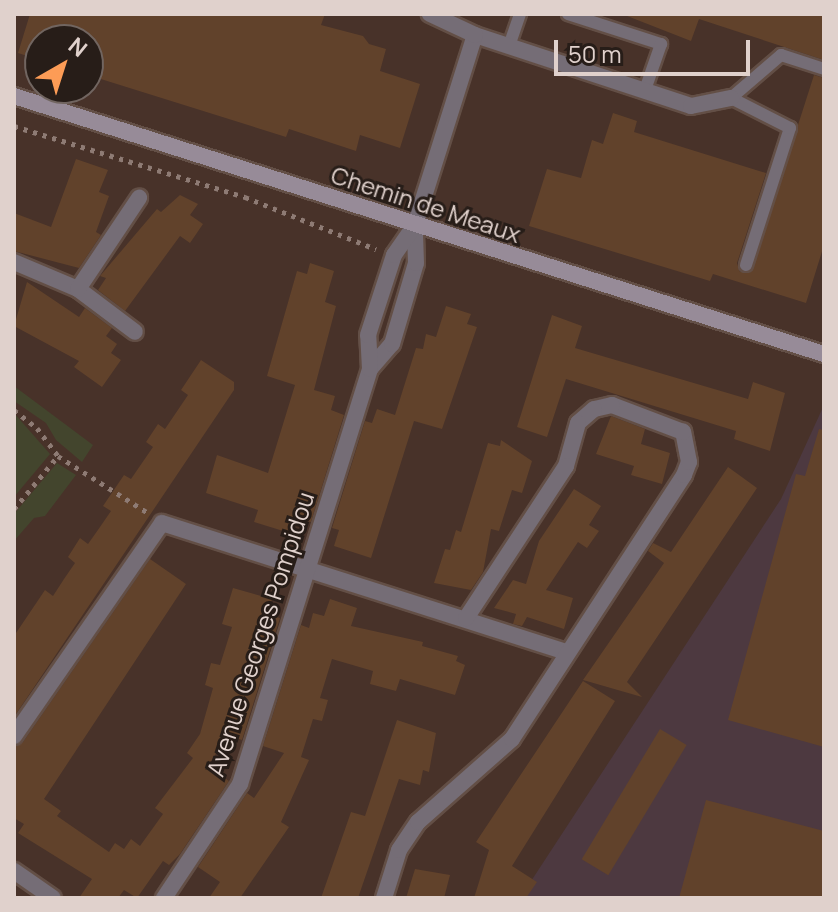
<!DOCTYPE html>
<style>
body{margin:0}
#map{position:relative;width:838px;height:912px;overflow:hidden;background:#483229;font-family:Manrope,sans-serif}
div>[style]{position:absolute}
.education>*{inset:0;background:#4d3940}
.green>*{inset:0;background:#43452d}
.building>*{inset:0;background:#61422b;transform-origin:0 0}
.path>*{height:5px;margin-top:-2.5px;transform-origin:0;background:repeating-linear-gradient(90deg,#8e7b74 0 4px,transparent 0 10px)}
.roads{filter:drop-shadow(2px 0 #634f46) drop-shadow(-2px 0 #634f46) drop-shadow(0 2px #634f46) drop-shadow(0 -2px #634f46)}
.lane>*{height:12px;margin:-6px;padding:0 6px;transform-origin:6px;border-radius:6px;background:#756d76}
.street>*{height:16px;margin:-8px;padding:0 8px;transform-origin:8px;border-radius:8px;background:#756d76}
.secondary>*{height:16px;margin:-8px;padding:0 8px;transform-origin:8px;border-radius:8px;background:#978b98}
span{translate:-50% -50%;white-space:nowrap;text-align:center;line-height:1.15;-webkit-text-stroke:6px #271d18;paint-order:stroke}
.street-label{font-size:24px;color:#e0d1cc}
.frame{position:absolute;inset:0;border:16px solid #e0d1cc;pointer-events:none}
.north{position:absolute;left:24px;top:24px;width:80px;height:80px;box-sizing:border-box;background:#271d18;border:2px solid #716560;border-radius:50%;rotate:39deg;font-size:22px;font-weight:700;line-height:32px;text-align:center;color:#e0d1cc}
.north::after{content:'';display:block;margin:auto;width:28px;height:36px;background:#fd9c56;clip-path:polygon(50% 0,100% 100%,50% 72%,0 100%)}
.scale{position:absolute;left:554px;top:40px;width:196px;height:36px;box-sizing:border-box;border:4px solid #e0d1cc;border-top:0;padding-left:10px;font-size:24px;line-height:28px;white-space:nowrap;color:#e0d1cc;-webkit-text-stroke:6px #271d18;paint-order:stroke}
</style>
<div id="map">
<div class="education">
<i style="clip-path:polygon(824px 405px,824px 898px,520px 898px,781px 499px)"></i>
</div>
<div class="green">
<i style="clip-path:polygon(14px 386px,93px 445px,82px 462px,56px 440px,46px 423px,14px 401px)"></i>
<i style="clip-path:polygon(14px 413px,50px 454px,14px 497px)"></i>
<i style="clip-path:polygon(57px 463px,76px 475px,45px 516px,34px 518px,14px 541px,14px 514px)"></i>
</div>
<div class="building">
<i style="clip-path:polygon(30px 14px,325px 14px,321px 25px,363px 36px,369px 44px,386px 49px,380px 71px,420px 84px,400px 148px,360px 135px,356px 151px,289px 129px,286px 137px,88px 75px,88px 40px,40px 40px,40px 60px,18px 53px)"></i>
<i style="clip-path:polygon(622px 14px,824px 14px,824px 60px,699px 19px,691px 41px)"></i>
<i style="clip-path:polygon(814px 75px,824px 78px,824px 245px,806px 303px,713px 274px,710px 281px,529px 226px,547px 169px,581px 178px,592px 140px,603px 144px,613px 113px,637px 121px,634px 132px,766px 173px,737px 263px,740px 272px,751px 272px)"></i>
<i style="clip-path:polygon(76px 159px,108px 170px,99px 192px,109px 196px,96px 232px,101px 235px,79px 268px,14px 251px,14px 213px,51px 227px)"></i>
<i style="clip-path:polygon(180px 195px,198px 204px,190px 215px,203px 224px,190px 243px,180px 236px,125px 311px,98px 290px,106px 278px,100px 276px,157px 209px,161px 212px)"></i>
<i style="clip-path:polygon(310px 263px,334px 271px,325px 302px,336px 306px,314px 390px,335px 396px,331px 410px,344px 415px,311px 522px,298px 518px,293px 534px,254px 522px,258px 510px,206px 493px,217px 455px,268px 473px,295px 385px,267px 376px,297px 271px,307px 274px)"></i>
<i style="clip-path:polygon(27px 282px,79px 317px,85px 308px,112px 328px,106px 336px,117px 344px,111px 353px,121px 360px,102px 387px,74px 367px,79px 361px,14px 326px)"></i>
<i style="clip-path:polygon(446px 306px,471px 314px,467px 324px,477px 327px,442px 429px,414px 421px,371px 558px,334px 546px,339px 530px,332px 528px,365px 421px,372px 423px,377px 409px,395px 415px,416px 348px,423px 349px,426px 334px,436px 337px)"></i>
<i style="clip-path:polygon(552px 315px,582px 326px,575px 348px,748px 399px,753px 382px,785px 393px,770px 451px,734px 439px,736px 431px,566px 379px,547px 437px,517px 427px)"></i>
<i style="clip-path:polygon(201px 360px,234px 382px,234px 390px,14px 717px,14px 636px,45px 590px,53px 596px,64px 579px,75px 563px,68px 557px,80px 538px,88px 544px,100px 527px,111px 511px,103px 506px,124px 475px,131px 479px,153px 447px,146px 442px,158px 424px,165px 429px,188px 395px,181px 390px)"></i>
<i style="clip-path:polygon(611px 416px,645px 429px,641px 444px,670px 453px,662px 484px,631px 475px,634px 466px,596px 454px)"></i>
<i style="clip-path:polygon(819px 429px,824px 430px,824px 747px,728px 720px,796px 474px,805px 476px)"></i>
<i style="clip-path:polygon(501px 440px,532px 461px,522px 493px,512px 490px,499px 531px,491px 529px,483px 572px,471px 590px,434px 583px,445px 549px,450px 550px,456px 530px,461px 532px,488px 443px,500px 446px)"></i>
<i style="clip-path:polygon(728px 467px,757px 488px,627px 682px,642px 697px,583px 680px,664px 563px,648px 551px,653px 543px,671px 552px)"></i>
<i style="clip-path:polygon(574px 489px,601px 506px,589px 525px,599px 531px,587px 548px,578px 542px,546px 590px,573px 598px,564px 629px,527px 617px,522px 626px,513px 624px,516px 614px,494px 608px,513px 580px,526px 584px,539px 541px)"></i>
<i style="clip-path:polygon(150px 559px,186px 584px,44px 799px,61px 811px,57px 816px,109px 852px,115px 843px,124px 849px,131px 839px,140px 846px,163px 814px,155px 808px,193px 758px,187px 753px,200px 734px,213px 688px,205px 685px,211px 663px,220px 665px,232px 627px,222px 624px,233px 588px,272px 599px,267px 614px,280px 618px,242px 740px,228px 735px,208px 766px,229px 781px,180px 854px,169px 865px,163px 861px,137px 898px,124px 890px,118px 898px,79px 898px,92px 879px,18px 833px,24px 824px,14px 818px,14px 747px,23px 742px)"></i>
<i style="clip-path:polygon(330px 599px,357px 608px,351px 626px,423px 642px,422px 646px,458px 656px,456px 661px,465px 665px,455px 695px,400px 679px,396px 691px,370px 684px,373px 671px,332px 659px,320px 698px,328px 700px,322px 721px,313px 719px,301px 757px,309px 760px,281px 822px,289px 827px,240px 898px,209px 898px,220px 882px,198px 867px,247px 793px,254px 798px,284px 753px,263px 746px,301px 625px,309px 628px,313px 613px,324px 616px)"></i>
<i style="clip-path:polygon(583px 681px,615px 701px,512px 866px,537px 882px,526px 898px,474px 898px,489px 850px,476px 842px)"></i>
<i style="clip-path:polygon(397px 720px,436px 733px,429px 772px,423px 770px,420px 785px,399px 779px,358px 898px,321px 898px,351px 812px,365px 816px)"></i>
<i style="left:660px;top:729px;width:31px;height:152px;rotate:31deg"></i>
<i style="clip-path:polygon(706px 800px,824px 831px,824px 898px,679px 898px)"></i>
<i style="clip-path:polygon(415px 869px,450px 875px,444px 898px,406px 898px)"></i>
</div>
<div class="path">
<i style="left:14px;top:126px;width:242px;rotate:17.1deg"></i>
<i style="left:245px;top:197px;width:141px;rotate:21.7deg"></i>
<i style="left:14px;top:410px;width:29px;rotate:38deg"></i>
<i style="left:37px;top:428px;width:35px;rotate:53deg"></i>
<i style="left:58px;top:456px;width:107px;rotate:32.3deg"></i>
<i style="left:14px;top:509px;width:69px;rotate:-50.3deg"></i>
</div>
<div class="roads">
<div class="lane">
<i style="left:568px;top:14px;width:98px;rotate:17.9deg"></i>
<i style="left:661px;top:44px;width:49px;rotate:109.2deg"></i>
<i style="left:509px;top:46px;width:34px;rotate:-71deg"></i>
<i style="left:746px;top:265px;width:144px;rotate:-72.2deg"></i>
<i style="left:790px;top:128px;width:66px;rotate:-153deg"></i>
<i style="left:731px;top:98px;width:66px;rotate:-40.7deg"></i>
<i style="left:781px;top:55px;width:45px;rotate:18deg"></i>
</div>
<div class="street">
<i style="left:475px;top:35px;width:227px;rotate:18.2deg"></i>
<i style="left:691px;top:106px;width:41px;rotate:-11.3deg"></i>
<i style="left:14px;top:262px;width:69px;rotate:22.9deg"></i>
<i style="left:78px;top:289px;width:71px;rotate:37deg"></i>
<i style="left:78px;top:289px;width:110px;rotate:-56.2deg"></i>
<i style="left:370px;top:369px;width:33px;rotate:-49deg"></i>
<i style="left:392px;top:344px;width:84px;rotate:-73.5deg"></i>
<i style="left:416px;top:263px;width:38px;rotate:-92deg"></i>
<i style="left:14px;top:736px;width:259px;rotate:-55.2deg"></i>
<i style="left:162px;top:523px;width:424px;rotate:17.7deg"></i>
<i style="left:14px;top:871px;width:47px;rotate:34.7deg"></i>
<i style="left:164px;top:898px;width:137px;rotate:-56.3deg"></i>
<i style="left:240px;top:784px;width:435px;rotate:-72.6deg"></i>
<i style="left:370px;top:369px;width:34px;rotate:-93deg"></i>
<i style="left:368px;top:335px;width:84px;rotate:-72deg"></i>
<i style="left:394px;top:255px;width:37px;rotate:-55deg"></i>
<i style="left:415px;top:225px;width:199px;rotate:-72.5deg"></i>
<i style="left:475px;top:35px;width:50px;rotate:-155deg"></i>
<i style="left:384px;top:898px;width:50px;rotate:-72.6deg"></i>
<i style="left:399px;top:850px;width:34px;rotate:-56deg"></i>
<i style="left:418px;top:822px;width:125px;rotate:-41.4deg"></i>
<i style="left:512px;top:739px;width:315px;rotate:-56.9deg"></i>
<i style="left:684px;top:475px;width:14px;rotate:-69deg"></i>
<i style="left:689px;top:462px;width:31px;rotate:-101deg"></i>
<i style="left:683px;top:432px;width:76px;rotate:-159.2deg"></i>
<i style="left:612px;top:405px;width:18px;rotate:167deg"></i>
<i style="left:594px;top:409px;width:21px;rotate:139deg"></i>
<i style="left:578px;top:423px;width:45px;rotate:105.6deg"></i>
<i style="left:566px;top:466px;width:182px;rotate:123.3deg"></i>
</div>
<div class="secondary">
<i style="left:14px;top:96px;width:850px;rotate:17.67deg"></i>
</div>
</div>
<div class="street-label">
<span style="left:426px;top:204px;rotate:18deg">Chemin de Meaux</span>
<span style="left:260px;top:634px;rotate:-72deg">Avenue Georges Pompidou</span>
</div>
<div class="frame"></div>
<div class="north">N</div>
<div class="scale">50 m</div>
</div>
